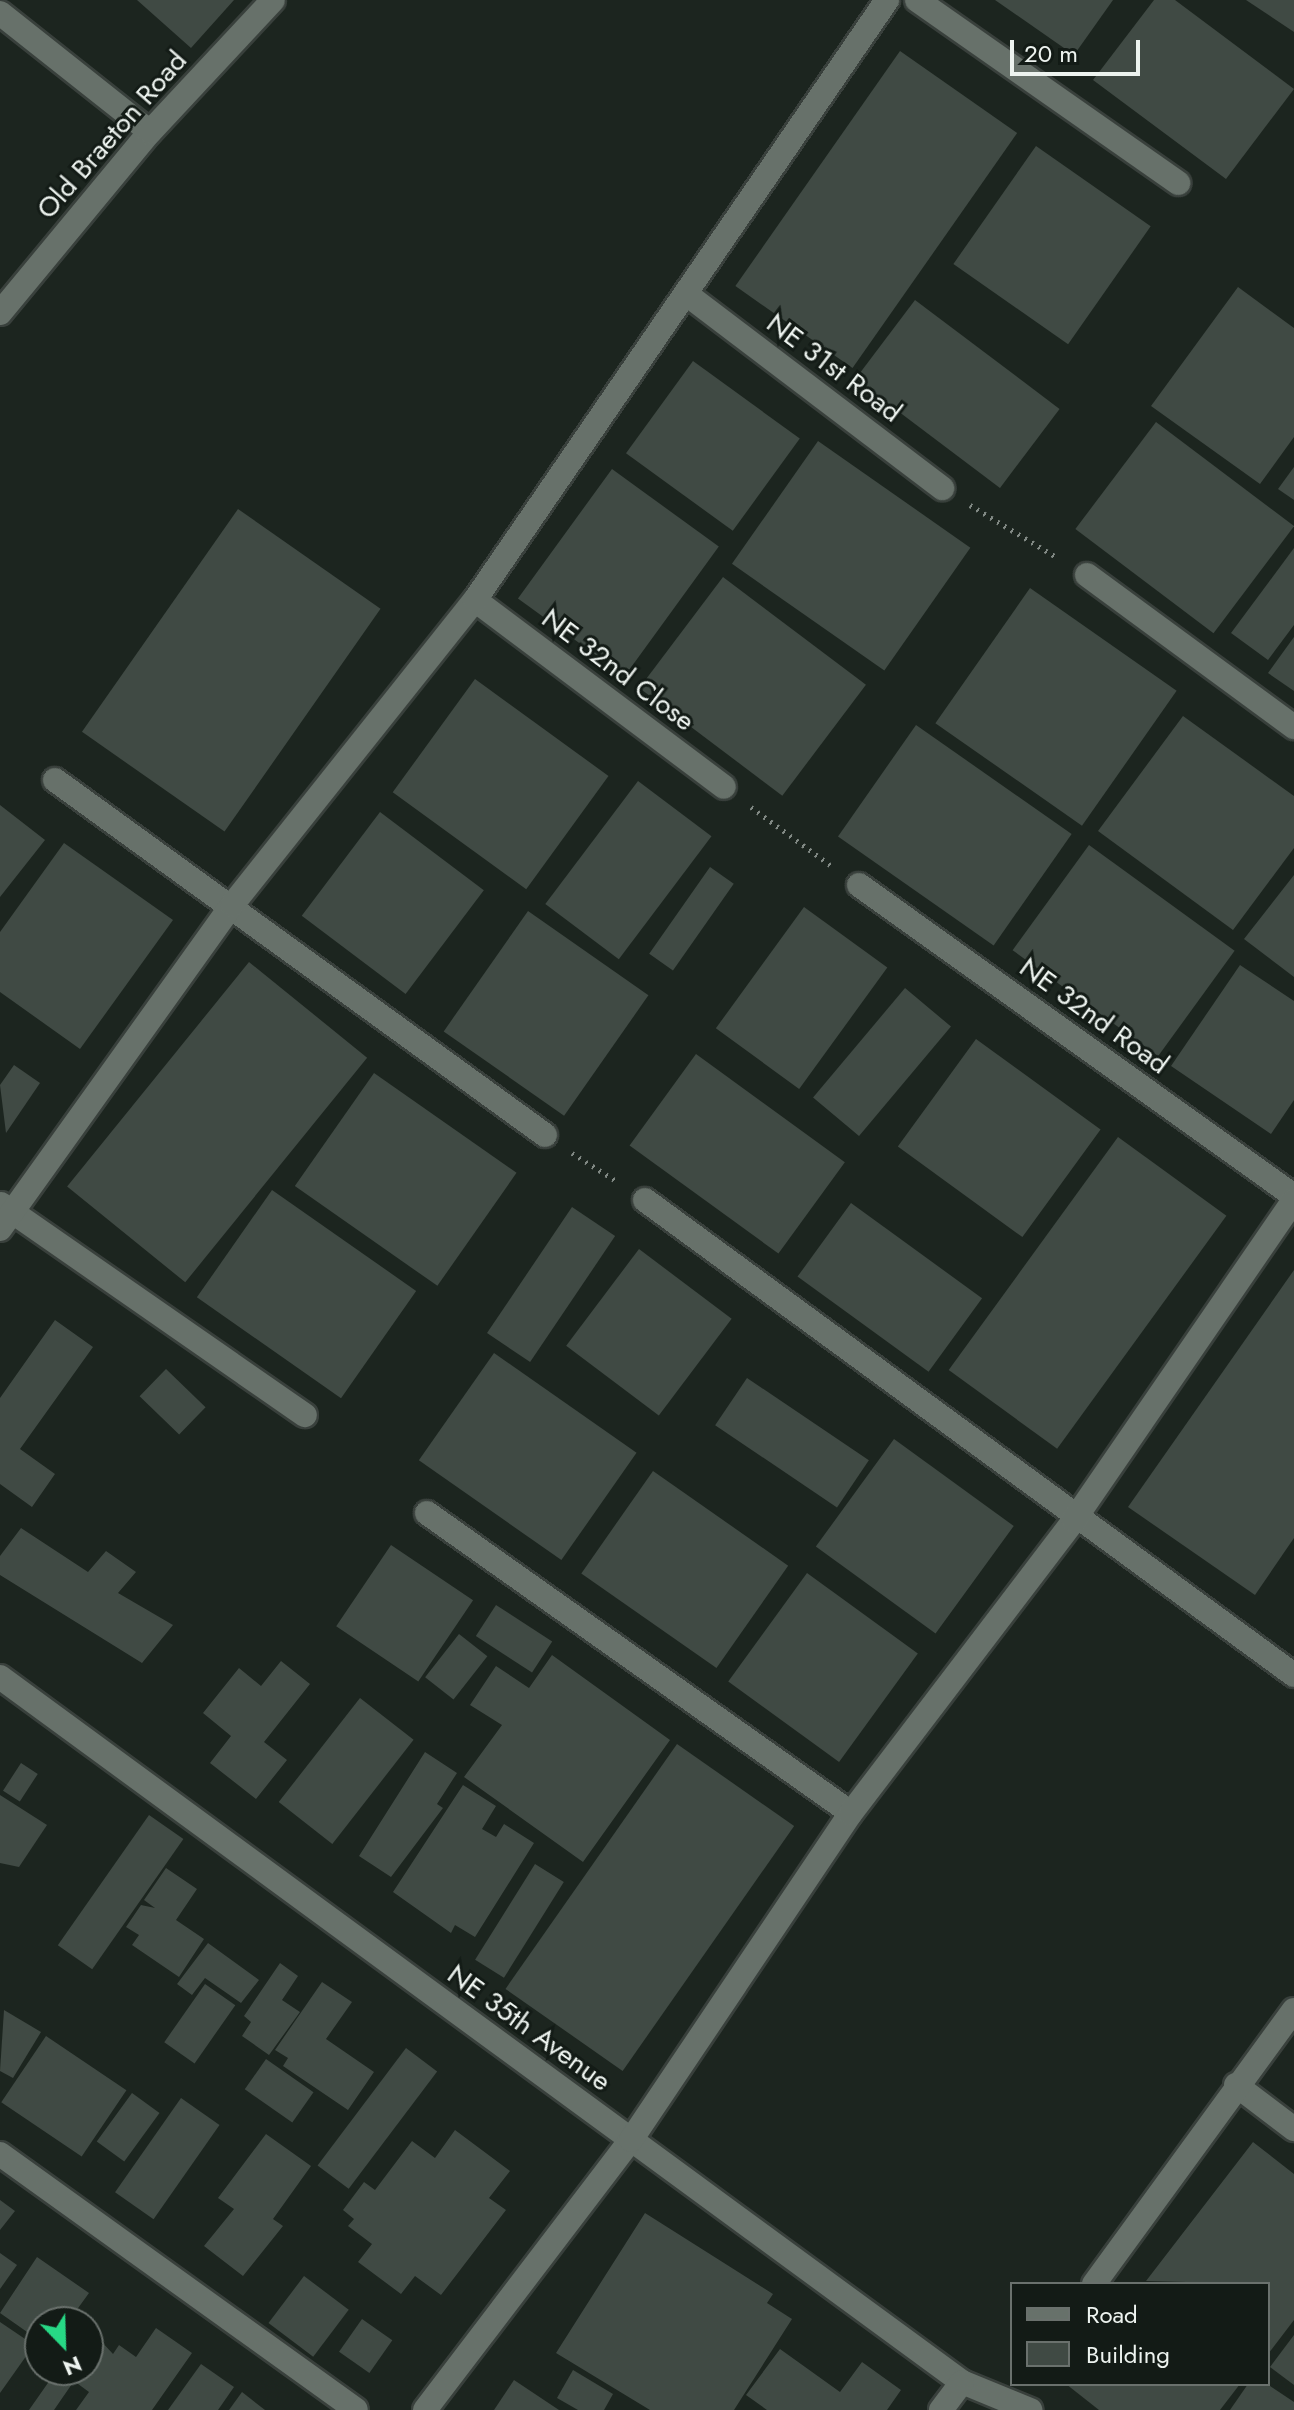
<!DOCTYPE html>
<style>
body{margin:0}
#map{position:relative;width:1294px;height:2410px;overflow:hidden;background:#1c251f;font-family:Jost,sans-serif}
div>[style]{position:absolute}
.building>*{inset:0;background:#404a44;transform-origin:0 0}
.path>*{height:5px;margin-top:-2.5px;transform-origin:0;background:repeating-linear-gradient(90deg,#818984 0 2px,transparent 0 8px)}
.roads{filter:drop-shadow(2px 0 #39403c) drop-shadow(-2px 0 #39403c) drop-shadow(0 2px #39403c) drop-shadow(0 -2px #39403c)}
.minor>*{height:24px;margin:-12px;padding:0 12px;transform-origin:12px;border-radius:12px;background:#67716a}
span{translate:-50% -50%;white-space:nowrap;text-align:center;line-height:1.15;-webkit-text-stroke:6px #131b16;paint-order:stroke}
.street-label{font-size:28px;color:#edf3ef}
.legend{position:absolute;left:1010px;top:2282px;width:260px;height:104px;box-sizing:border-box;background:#131b16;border:2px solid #6a716d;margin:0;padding:10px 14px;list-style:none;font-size:24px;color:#edf3ef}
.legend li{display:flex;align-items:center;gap:16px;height:40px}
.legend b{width:40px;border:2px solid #6a716d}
.north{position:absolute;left:24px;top:2306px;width:80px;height:80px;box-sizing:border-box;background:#131b16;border:2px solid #6a716d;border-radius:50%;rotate:157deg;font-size:22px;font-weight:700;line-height:32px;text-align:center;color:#edf3ef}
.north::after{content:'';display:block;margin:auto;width:28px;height:36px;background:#27d885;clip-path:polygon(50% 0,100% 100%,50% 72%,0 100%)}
.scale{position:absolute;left:1010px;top:40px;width:130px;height:36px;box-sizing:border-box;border:4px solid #edf3ef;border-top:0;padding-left:10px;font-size:24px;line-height:28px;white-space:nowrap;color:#edf3ef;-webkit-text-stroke:6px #131b16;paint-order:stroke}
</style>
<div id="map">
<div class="building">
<i style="clip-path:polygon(137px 0,234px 0,191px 48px)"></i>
<i style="clip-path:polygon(995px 0,1113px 0,1074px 55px)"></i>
<i style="clip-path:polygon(1154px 0,1175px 0,1294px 89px,1226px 179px,1093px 80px)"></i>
<i style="clip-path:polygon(1246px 0,1294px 0,1294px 32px)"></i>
<i style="left:900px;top:51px;width:143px;height:287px;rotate:35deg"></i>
<i style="left:1036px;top:146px;width:140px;height:144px;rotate:35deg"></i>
<i style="clip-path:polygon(1238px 287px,1294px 328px,1294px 437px,1260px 484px,1151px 406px)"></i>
<i style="left:915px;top:300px;width:181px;height:99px;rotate:37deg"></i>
<i style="left:693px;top:361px;width:132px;height:114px;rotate:36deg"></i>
<i style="left:1156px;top:422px;width:173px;height:134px;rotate:37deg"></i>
<i style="left:818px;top:441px;width:186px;height:150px;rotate:35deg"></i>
<i style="clip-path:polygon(1294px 467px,1294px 500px,1278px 489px)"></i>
<i style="left:612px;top:469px;width:132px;height:160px;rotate:36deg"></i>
<i style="left:238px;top:509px;width:174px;height:272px;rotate:35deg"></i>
<i style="clip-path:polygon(1294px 548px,1294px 625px,1268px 660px,1231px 633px)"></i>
<i style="left:723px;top:577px;width:179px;height:139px;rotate:37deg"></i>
<i style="left:1030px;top:588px;width:179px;height:165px;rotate:35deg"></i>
<i style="clip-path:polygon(1294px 637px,1294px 691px,1268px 673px)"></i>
<i style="left:475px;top:679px;width:165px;height:140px;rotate:36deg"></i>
<i style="clip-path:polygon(1183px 716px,1294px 796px,1294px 848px,1233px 930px,1098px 831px)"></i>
<i style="left:916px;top:725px;width:190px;height:136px;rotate:35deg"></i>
<i style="left:638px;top:781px;width:92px;height:154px;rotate:37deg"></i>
<i style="clip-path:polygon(0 805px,45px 840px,0 897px)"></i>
<i style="left:380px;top:812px;width:130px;height:130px;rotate:37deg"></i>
<i style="clip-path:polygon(64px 843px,173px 920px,80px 1049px,0 992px,0 932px)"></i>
<i style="left:1089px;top:845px;width:180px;height:130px;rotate:36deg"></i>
<i style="left:710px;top:867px;width:29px;height:106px;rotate:35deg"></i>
<i style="clip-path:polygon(1294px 875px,1294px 977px,1244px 939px)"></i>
<i style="left:804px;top:907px;width:103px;height:150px;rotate:36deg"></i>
<i style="left:528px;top:911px;width:147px;height:147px;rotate:35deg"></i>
<i style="left:249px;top:962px;width:152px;height:289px;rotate:39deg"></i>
<i style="clip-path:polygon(1240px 965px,1294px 1001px,1294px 1100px,1271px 1134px,1171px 1066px)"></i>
<i style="left:905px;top:988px;width:60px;height:143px;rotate:40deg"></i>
<i style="left:976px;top:1039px;width:154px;height:133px;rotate:36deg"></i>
<i style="left:696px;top:1054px;width:184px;height:113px;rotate:36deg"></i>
<i style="clip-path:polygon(14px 1065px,40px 1083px,6px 1133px,0 1085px)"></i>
<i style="left:374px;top:1073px;width:174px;height:138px;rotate:35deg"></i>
<i style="left:1118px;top:1137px;width:134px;height:288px;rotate:36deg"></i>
<i style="left:272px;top:1190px;width:176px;height:131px;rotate:35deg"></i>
<i style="left:851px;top:1203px;width:162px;height:91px;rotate:36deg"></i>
<i style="left:572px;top:1207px;width:52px;height:152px;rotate:34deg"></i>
<i style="left:639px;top:1249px;width:116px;height:121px;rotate:37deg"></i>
<i style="clip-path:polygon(1294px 1270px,1294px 1538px,1255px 1595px,1128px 1507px)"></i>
<i style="clip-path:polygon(55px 1320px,93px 1347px,20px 1449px,55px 1474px,32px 1507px,0 1484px,0 1398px)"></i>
<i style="left:494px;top:1353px;width:174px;height:131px;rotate:35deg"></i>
<i style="left:166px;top:1369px;width:55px;height:38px;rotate:44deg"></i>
<i style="left:747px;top:1378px;width:147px;height:57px;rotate:34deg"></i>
<i style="left:894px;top:1439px;width:148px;height:133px;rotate:36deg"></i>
<i style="left:653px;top:1471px;width:165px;height:125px;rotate:35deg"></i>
<i style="clip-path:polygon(21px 1528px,88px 1572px,106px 1551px,136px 1572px,118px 1593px,173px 1625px,142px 1663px,0 1575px,0 1556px)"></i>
<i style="left:391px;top:1545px;width:99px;height:98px;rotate:34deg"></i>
<i style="left:807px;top:1573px;width:137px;height:134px;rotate:36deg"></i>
<i style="left:496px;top:1605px;width:67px;height:37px;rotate:33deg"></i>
<i style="left:459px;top:1634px;width:36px;height:55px;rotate:38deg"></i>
<i style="clip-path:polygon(552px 1655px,670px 1740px,583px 1862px,464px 1777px,502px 1725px,470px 1705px,496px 1666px,529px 1688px)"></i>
<i style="clip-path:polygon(281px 1661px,310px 1684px,264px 1742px,287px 1760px,256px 1799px,210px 1763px,231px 1736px,203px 1713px,239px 1668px,261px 1686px)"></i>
<i style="left:360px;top:1698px;width:68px;height:132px;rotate:38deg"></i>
<i style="left:677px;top:1744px;width:143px;height:299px;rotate:35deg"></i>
<i style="clip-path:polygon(425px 1752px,457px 1773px,437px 1804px,443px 1808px,391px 1877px,359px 1856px)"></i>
<i style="left:21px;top:1763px;width:20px;height:33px;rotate:33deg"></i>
<i style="clip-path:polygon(463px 1785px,496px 1806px,482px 1829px,496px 1837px,504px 1824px,534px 1843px,475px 1937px,455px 1925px,451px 1933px,393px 1892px)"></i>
<i style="clip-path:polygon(0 1795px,47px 1825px,19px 1867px,0 1863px)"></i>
<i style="left:149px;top:1815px;width:42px;height:159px;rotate:35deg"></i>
<i style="left:535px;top:1864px;width:34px;height:113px;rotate:32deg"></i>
<i style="clip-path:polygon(166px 1868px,197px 1889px,176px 1920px,204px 1939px,179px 1977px,132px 1945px,139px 1935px,126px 1927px,141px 1905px,155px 1908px,144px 1900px)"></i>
<i style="clip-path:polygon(208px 1943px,259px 1980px,241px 2003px,205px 1978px,192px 1995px,177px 1984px)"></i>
<i style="clip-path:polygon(280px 1963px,298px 1976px,282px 2000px,300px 2012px,269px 2055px,242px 2036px,251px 2022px,244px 2016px)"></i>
<i style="clip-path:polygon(322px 1982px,352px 2002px,326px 2039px,374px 2072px,348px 2110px,283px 2066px,288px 2058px,275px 2050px)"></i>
<i style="left:205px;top:1984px;width:37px;height:71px;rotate:35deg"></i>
<i style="clip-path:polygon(4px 2010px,41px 2032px,13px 2078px,0 2071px)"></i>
<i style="left:46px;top:2036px;width:97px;height:80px;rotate:34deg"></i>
<i style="left:406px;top:2048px;width:39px;height:147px;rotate:37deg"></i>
<i style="left:266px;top:2059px;width:58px;height:37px;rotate:35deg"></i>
<i style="left:132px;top:2093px;width:34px;height:60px;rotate:36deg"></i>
<i style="left:181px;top:2098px;width:47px;height:115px;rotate:35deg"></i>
<i style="clip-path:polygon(455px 2130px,510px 2171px,489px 2198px,506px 2210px,441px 2295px,415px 2276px,401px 2294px,358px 2262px,372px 2244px,348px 2226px,354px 2219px,343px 2210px,364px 2182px,375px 2190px,412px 2141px,435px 2158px)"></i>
<i style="clip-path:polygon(266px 2134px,311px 2166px,273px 2219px,283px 2226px,243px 2276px,204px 2246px,234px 2209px,218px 2198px)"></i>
<i style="clip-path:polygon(1253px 2142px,1294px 2174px,1294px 2320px,1268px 2354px,1268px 2284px,1146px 2281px)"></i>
<i style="clip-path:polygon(0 2200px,15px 2211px,0 2230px)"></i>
<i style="clip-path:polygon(645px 2213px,773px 2294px,767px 2303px,792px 2319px,734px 2410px,650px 2410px,556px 2353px)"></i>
<i style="clip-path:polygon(0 2253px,17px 2265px,0 2289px)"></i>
<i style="clip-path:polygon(37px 2257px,89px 2293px,68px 2322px,40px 2322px,40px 2341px,0 2313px)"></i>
<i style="left:304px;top:2276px;width:56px;height:59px;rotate:37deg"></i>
<i style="left:362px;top:2319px;width:37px;height:40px;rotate:35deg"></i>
<i style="clip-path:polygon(0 2322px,34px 2345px,0 2393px)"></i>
<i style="clip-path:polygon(88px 2327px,113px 2354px,119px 2345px,136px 2357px,156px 2328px,192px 2353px,152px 2410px,76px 2410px,89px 2392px,74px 2381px,54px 2410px,29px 2410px,57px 2370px,88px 2370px)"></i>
<i style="clip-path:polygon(1294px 2335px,1294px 2385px,1270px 2367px)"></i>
<i style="clip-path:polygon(780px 2349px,840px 2392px,862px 2362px,901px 2390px,887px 2410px,767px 2410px,746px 2395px)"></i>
<i style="clip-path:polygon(201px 2364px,234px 2387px,218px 2410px,168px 2410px)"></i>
<i style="clip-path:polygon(573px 2370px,613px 2394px,604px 2410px,578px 2410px,557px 2398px)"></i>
<i style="clip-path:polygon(514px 2380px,559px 2410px,494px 2410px)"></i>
<i style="clip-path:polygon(1066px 2384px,1240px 2384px,1220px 2410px,1099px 2410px)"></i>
<i style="clip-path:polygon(1248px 2384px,1267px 2384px,1294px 2402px,1294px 2410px,1230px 2410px)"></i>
<i style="clip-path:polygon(242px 2392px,265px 2410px,229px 2410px)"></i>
</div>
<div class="path">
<i style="left:970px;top:505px;width:103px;rotate:31.1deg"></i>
<i style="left:751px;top:807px;width:102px;rotate:36.2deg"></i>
<i style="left:572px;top:1153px;width:54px;rotate:32.2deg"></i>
</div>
<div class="roads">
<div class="minor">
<i style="left:917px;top:0;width:319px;rotate:35deg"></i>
<i style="left:0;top:13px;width:191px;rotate:38.4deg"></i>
<i style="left:689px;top:296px;width:318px;rotate:37.2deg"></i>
<i style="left:0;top:313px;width:235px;rotate:-50.4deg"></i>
<i style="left:150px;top:132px;width:180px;rotate:-47deg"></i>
<i style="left:1087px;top:575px;width:257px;rotate:36.3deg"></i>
<i style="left:475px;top:600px;width:311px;rotate:36.9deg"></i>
<i style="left:55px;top:780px;width:605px;rotate:35.92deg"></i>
<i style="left:859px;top:885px;width:535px;rotate:35.56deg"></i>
<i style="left:645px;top:1200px;width:804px;rotate:36.2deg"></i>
<i style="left:1px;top:1204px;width:370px;rotate:34.8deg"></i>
<i style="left:0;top:1229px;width:400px;rotate:-54.4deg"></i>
<i style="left:233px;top:904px;width:389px;rotate:-51.5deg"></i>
<i style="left:475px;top:600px;width:728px;rotate:-55.52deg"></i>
<i style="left:427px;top:1513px;width:519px;rotate:35.28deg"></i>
<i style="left:0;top:1677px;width:1193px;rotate:36.24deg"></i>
<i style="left:962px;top:2382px;width:74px;rotate:22.4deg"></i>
<i style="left:1236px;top:2085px;width:73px;rotate:37.2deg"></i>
<i style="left:0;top:2154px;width:438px;rotate:35.7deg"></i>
<i style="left:1094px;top:2284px;width:339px;rotate:-53.9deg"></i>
<i style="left:425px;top:2410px;width:340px;rotate:-52.7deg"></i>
<i style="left:631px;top:2140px;width:394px;rotate:-56.1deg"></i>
<i style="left:851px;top:1813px;width:368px;rotate:-52.7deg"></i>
<i style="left:1074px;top:1520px;width:388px;rotate:-55.5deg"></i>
<i style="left:941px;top:2410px;width:35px;rotate:-53deg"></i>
</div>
</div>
<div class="street-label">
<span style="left:112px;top:135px;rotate:-49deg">Old Braeton Road</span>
<span style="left:834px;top:368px;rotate:37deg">NE 31st Road</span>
<span style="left:618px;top:670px;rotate:37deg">NE 32nd Close</span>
<span style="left:1094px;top:1016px;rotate:36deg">NE 32nd Road</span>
<span style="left:529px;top:2028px;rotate:36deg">NE 35th Avenue</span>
</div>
<ul class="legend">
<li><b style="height:10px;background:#67716a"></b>Road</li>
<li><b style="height:22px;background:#404a44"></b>Building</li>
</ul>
<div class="north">N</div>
<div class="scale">20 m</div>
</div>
